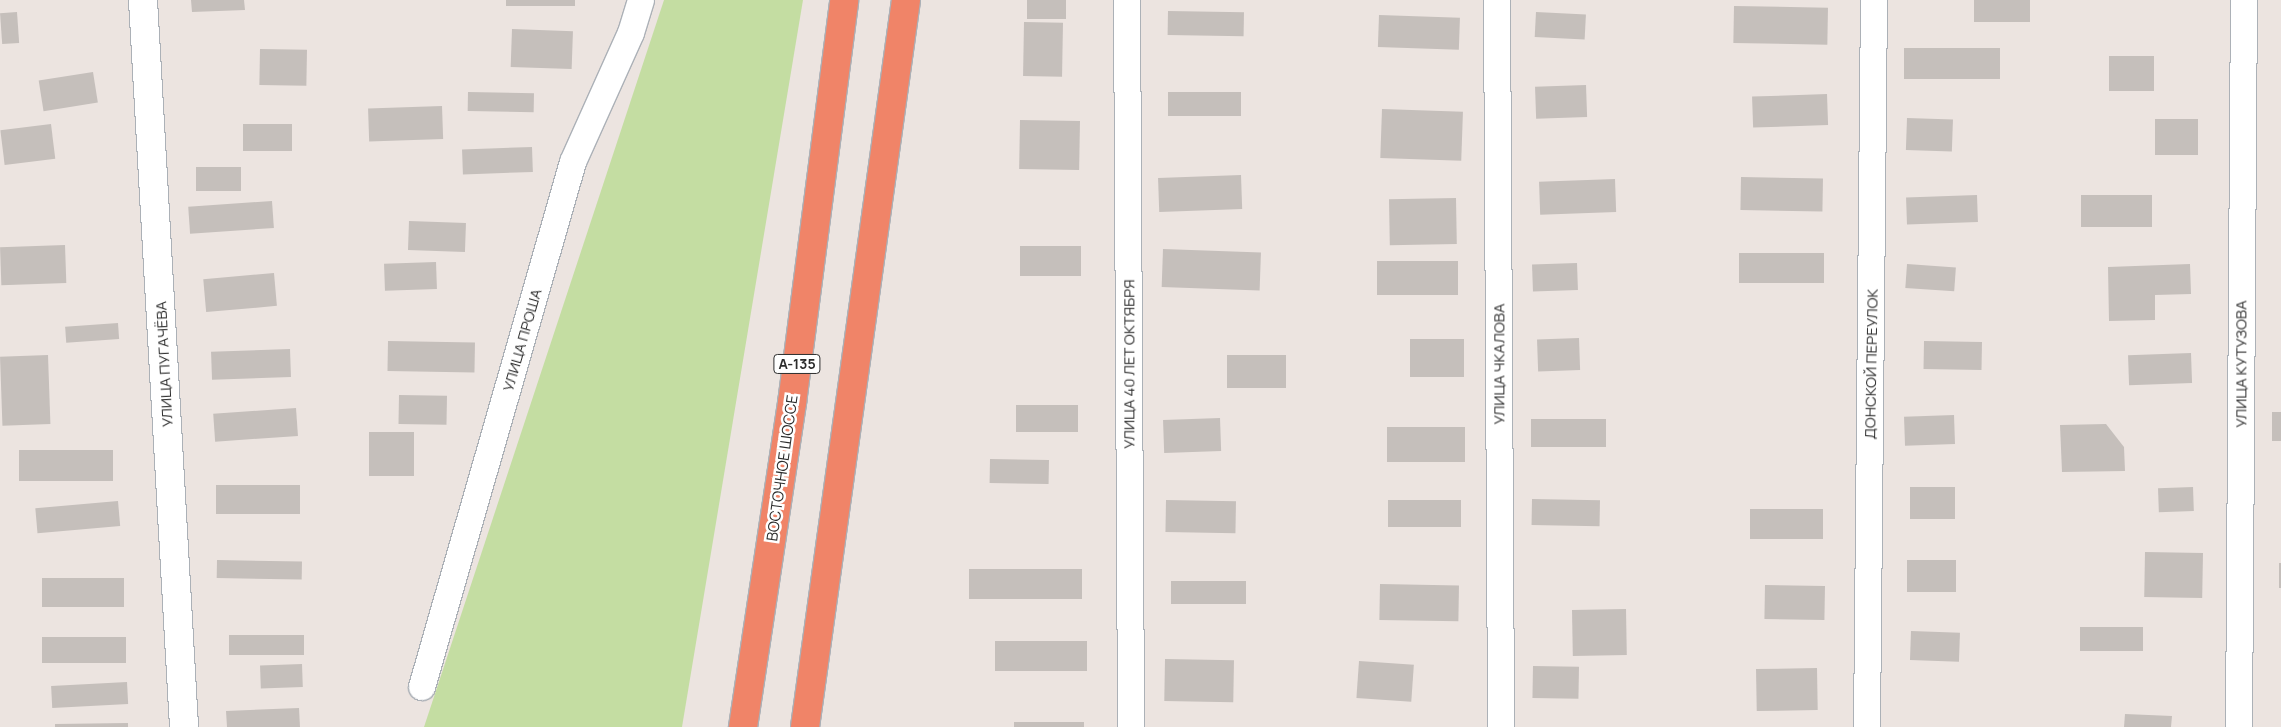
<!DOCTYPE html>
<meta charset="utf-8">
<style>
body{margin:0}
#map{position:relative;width:2281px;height:727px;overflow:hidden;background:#ece4e0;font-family:Manrope,sans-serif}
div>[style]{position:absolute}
.green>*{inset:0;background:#c4dda2}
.building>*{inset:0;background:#c5bfbb;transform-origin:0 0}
.roads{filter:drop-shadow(1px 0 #acb1b7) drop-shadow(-1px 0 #acb1b7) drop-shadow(0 1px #acb1b7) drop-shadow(0 -1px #acb1b7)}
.street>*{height:26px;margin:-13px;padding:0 13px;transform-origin:13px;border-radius:13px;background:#fff}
.secondary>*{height:28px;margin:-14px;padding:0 14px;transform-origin:14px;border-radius:14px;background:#fff}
.highway>*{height:28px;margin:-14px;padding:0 14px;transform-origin:14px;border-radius:14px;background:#f08468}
span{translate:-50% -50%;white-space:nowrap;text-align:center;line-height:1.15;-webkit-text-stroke:5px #fff;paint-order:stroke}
.shield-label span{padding:1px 4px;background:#fff;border:1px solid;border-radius:4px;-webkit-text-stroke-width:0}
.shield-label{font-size:14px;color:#2c2c2c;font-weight:700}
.street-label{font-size:15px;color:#2c2c2c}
</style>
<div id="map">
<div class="green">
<i style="clip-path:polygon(664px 0,803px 0,682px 727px,424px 727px)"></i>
</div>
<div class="building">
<i style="clip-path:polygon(191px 0,244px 0,245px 10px,192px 12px)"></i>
<i style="left:506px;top:0;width:69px;height:6px"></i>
<i style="left:1027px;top:0;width:39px;height:19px"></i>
<i style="left:1974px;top:0;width:56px;height:22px"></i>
<i style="left:1734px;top:6px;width:94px;height:37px;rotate:1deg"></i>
<i style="left:1168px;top:11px;width:76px;height:24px;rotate:1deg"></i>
<i style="left:17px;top:12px;width:31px;height:17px;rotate:86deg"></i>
<i style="left:1536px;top:12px;width:50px;height:25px;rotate:3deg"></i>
<i style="left:1379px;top:15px;width:81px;height:32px;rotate:2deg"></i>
<i style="left:1024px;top:22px;width:39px;height:54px;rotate:1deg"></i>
<i style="left:512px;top:29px;width:61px;height:38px;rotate:2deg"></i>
<i style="left:2000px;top:48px;width:31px;height:96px;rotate:90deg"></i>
<i style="left:260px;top:49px;width:47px;height:36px;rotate:1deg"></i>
<i style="left:2109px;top:56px;width:45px;height:35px"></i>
<i style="left:93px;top:72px;width:31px;height:55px;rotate:81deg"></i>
<i style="left:1586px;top:85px;width:32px;height:51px;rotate:88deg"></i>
<i style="left:468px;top:92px;width:66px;height:19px;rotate:1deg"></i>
<i style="left:1168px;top:92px;width:73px;height:24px"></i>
<i style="left:1827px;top:94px;width:31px;height:75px;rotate:88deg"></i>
<i style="left:442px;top:106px;width:33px;height:74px;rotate:88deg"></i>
<i style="left:1382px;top:109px;width:81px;height:49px;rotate:2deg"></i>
<i style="left:1907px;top:118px;width:46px;height:32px;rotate:2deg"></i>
<i style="left:2155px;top:119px;width:43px;height:36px"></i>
<i style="left:1020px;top:120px;width:60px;height:49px;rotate:1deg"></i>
<i style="left:51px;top:124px;width:35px;height:51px;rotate:83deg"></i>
<i style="left:292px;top:124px;width:27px;height:49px;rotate:90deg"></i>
<i style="left:532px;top:147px;width:25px;height:70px;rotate:88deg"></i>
<i style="left:196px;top:167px;width:45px;height:24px"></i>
<i style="left:1241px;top:175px;width:34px;height:83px;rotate:88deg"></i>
<i style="left:1741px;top:177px;width:82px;height:33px;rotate:1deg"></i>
<i style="left:1615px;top:179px;width:33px;height:76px;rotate:88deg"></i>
<i style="left:1977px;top:195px;width:27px;height:71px;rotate:88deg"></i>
<i style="left:2081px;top:195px;width:71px;height:32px"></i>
<i style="left:1456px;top:198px;width:46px;height:67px;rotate:89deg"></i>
<i style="left:272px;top:201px;width:27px;height:84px;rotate:86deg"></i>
<i style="left:409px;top:221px;width:57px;height:29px;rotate:2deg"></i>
<i style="left:65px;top:245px;width:38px;height:65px;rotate:88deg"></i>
<i style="left:1020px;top:246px;width:61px;height:30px"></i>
<i style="left:1163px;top:249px;width:98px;height:38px;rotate:2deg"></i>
<i style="left:1739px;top:253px;width:85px;height:30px"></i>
<i style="left:1377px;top:261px;width:81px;height:34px"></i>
<i style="left:436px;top:262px;width:27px;height:52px;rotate:88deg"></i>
<i style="left:1577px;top:263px;width:27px;height:45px;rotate:88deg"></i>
<i style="left:1907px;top:264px;width:49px;height:24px;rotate:4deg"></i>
<i style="clip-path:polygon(2190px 264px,2191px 294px,2155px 295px,2155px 320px,2109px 321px,2108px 267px)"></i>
<i style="left:274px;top:273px;width:33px;height:71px;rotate:85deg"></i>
<i style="left:118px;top:323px;width:16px;height:53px;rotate:86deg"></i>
<i style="left:1579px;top:338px;width:32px;height:42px;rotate:88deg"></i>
<i style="left:1464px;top:339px;width:38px;height:54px;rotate:90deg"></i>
<i style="left:388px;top:341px;width:87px;height:30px;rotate:1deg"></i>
<i style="left:1924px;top:341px;width:58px;height:28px;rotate:1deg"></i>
<i style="left:290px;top:349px;width:28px;height:79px;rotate:88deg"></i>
<i style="left:2191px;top:353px;width:30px;height:63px;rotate:88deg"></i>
<i style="left:48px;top:355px;width:69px;height:48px;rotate:88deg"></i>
<i style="left:1227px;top:355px;width:59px;height:33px"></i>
<i style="left:399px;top:395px;width:48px;height:29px;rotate:1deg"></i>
<i style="left:1078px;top:405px;width:27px;height:62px;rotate:90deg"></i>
<i style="left:296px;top:408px;width:28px;height:83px;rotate:86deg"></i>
<i style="left:2272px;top:412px;width:9px;height:29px"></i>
<i style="left:1954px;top:415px;width:29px;height:50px;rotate:88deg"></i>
<i style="left:1220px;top:418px;width:33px;height:57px;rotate:88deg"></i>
<i style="left:1531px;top:419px;width:75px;height:28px"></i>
<i style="clip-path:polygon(2106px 424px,2124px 447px,2125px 471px,2062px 472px,2060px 425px)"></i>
<i style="left:1465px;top:427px;width:35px;height:78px;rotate:90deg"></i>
<i style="left:369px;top:432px;width:45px;height:44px"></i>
<i style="left:113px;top:450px;width:31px;height:94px;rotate:90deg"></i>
<i style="left:990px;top:459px;width:59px;height:24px;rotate:1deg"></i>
<i style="left:300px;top:485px;width:29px;height:84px;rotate:90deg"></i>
<i style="left:1910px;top:487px;width:45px;height:32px"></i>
<i style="left:2193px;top:487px;width:24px;height:35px;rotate:88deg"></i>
<i style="left:1532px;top:499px;width:68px;height:26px;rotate:1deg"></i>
<i style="left:1166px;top:500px;width:70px;height:32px;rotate:1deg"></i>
<i style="left:1388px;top:500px;width:73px;height:27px"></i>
<i style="left:118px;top:501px;width:25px;height:83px;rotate:85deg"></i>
<i style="left:1750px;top:509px;width:73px;height:30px"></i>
<i style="left:2145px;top:552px;width:58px;height:45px;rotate:1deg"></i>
<i style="left:217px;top:560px;width:85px;height:18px;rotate:1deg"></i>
<i style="left:1907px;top:560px;width:49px;height:32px"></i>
<i style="left:2279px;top:563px;width:2px;height:25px"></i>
<i style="left:969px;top:569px;width:113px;height:30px"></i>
<i style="left:124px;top:578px;width:29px;height:82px;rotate:90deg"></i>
<i style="left:1246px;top:581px;width:23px;height:75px;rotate:90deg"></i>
<i style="left:1380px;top:584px;width:79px;height:36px;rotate:1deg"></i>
<i style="left:1765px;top:585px;width:60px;height:34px;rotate:1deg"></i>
<i style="left:1626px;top:609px;width:46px;height:54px;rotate:89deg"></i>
<i style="left:2080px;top:627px;width:63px;height:24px"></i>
<i style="left:1911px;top:631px;width:49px;height:29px;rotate:2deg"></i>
<i style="left:304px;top:635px;width:20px;height:75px;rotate:90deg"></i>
<i style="left:126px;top:637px;width:26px;height:84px;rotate:90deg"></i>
<i style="left:1087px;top:641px;width:30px;height:92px;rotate:90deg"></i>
<i style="left:1165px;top:659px;width:69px;height:42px;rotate:1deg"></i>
<i style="left:1359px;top:661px;width:55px;height:37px;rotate:4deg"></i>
<i style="left:302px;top:664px;width:23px;height:42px;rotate:88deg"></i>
<i style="left:1533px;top:666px;width:46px;height:32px;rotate:1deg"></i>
<i style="left:1817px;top:668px;width:42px;height:61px;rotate:89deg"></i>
<i style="left:127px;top:682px;width:22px;height:76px;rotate:87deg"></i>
<i style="clip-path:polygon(299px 708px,300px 727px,227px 727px,226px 711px)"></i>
<i style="clip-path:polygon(2125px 714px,2172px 716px,2171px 727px,2124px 727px)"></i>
<i style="left:1014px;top:722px;width:70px;height:5px"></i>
<i style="clip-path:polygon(128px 723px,128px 727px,55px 727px,55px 724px)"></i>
</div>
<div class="roads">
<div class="street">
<i style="left:1127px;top:0;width:727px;rotate:89.68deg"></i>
<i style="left:1497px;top:0;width:727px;rotate:89.68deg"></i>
<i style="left:422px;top:687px;width:546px;rotate:-73.95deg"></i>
<i style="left:573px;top:162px;width:141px;rotate:-65.8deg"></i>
<i style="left:631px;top:33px;width:34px;rotate:-73deg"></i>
<i style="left:1867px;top:727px;width:727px;rotate:-89.45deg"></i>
<i style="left:2239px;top:727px;width:727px;rotate:-89.61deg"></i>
</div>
<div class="secondary">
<i style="left:143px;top:0;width:728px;rotate:86.77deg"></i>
</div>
<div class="highway">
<i style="left:743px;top:727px;width:328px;rotate:-81.4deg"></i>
<i style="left:792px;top:403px;width:406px;rotate:-82.6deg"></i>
<i style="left:805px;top:727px;width:734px;rotate:-82.09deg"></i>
</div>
</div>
<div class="shield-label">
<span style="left:797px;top:364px">А-135</span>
</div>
<div class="street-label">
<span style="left:522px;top:340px;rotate:-74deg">УЛИЦА ПРОША</span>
<span style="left:164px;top:364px;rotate:-93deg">УЛИЦА ПУГАЧЁВА</span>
<span style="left:1129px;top:364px;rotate:-90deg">УЛИЦА 40 ЛЕТ ОКТЯБРЯ</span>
<span style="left:1499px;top:364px;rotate:-90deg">УЛИЦА ЧКАЛОВА</span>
<span style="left:1871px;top:364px;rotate:-89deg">ДОНСКОЙ ПЕРЕУЛОК</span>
<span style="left:2241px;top:364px;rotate:-90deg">УЛИЦА КУТУЗОВА</span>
<span style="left:782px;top:468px;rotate:-82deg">ВОСТОЧНОЕ ШОССЕ</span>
</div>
</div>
